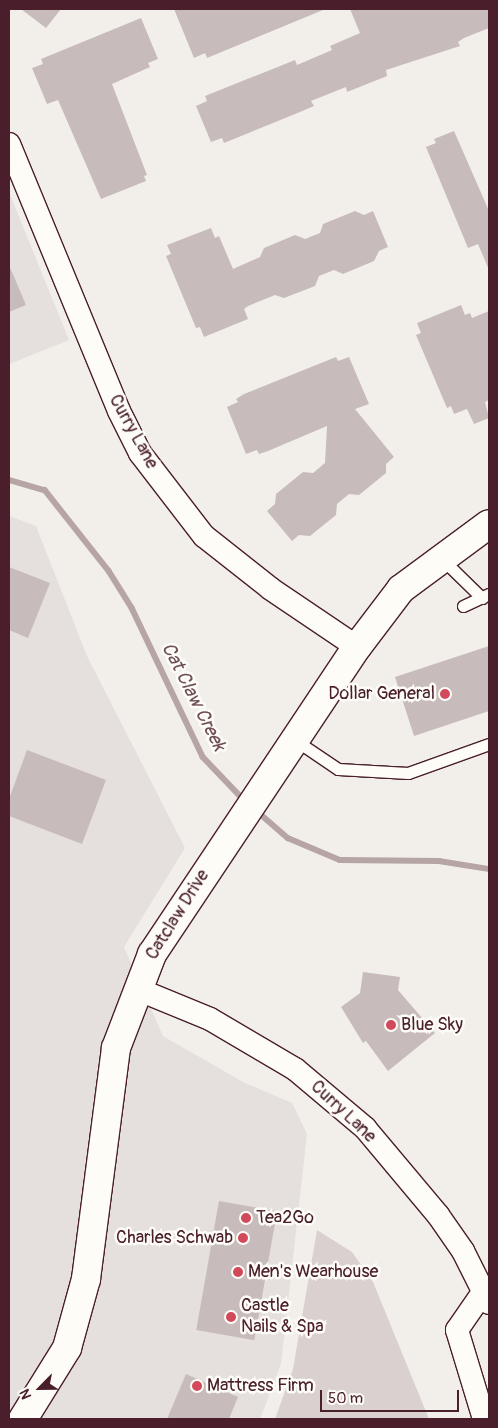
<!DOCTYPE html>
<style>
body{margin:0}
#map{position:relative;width:498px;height:1428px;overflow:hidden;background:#f2efeb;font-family:Pangolin,sans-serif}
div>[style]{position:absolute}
.built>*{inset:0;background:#e5dfdd}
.green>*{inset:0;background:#d9d0cf}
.stream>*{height:5.5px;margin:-2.75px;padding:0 2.75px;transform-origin:2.75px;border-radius:2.75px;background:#b7a5a6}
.building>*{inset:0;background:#c8bbbb;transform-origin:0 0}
.roads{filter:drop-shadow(1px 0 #4a1f2b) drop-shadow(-1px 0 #4a1f2b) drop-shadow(0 1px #4a1f2b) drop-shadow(0 -1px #4a1f2b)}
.lane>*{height:11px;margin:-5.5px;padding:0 5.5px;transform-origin:5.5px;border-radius:5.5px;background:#fdfcf7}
.street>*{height:22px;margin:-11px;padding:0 11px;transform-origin:11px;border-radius:11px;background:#fdfcf7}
.secondary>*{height:28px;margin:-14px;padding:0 14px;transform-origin:14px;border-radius:14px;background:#fdfcf7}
.dots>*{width:14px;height:14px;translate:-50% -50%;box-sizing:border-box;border:2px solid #fdfcf7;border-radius:50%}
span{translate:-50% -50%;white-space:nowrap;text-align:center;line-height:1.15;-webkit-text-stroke:5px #fdfcf7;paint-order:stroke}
.street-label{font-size:18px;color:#4a1f2b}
.poi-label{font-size:18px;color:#4a1f2b}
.right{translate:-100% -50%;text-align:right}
.left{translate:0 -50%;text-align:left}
.water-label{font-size:19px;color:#704e56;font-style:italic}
.frame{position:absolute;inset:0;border:10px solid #4a1f2b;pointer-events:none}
.north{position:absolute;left:15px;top:1363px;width:50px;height:50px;-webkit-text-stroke:4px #fdfcf7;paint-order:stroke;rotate:247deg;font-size:14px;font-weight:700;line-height:20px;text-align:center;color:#4a1f2b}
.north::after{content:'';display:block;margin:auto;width:18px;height:22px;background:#4a1f2b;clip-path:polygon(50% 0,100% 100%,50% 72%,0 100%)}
.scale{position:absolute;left:320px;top:1390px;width:139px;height:22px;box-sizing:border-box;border:2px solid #4a1f2b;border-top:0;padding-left:6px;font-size:15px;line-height:18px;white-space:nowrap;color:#4a1f2b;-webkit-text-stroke:4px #fdfcf7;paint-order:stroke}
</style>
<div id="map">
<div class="built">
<i style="clip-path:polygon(9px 192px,69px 340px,9px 364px)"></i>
<i style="clip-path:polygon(9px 516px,36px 526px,87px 656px,185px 848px,124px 947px,163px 1036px,243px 1082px,292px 1103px,307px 1134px,281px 1364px,260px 1419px,9px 1419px)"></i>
</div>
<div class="green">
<i style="clip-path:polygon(317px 1230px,352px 1252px,373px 1282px,429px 1419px,275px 1419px,293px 1369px)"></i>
</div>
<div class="stream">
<i style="left:9px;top:480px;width:37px;rotate:16deg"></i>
<i style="left:45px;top:490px;width:103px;rotate:51.7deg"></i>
<i style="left:109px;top:571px;width:44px;rotate:58.1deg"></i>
<i style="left:132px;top:608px;width:165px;rotate:64.5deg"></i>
<i style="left:203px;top:757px;width:62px;rotate:46.3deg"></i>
<i style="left:257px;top:811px;width:41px;rotate:41.1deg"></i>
<i style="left:288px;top:838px;width:56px;rotate:22.9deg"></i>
<i style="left:340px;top:860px;width:99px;rotate:0.6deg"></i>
<i style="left:439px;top:861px;width:51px;rotate:9.1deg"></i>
</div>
<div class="building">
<i style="clip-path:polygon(21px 9px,61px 9px,46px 28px)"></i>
<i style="clip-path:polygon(174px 9px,323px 9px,323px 10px,207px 58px,205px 53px,194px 58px)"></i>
<i style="clip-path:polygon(350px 9px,489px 9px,489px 28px,464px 38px,458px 42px,460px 46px,386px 70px,387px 76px,347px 92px,346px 87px,311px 101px,314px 106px,300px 112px,224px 143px,222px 138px,211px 142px,196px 106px,207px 101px,205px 96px,295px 60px,297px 65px,332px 50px,330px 46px,360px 33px)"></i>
<i style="clip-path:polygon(141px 18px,158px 59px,148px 63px,150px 67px,112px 84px,147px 175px,144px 176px,146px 181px,101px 199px,58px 100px,47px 104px,32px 68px,43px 64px,41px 59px)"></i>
<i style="clip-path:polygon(454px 131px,489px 211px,489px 270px,478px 244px,468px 248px,426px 147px,436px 143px,434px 139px)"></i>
<i style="clip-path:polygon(355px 211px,364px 215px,373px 211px,388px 247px,379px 251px,374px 261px,343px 274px,334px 270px,319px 276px,315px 286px,284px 298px,275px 295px,248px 306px,244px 309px,248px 319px,204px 337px,200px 327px,196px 328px,166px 256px,171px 254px,167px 245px,211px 228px,215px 238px,219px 236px,233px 269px,260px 257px,264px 248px,295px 235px,305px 239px,320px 233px,323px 224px)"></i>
<i style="clip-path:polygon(9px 265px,26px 305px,9px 312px)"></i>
<i style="clip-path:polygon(461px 305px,465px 315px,470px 313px,472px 318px,489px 311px,489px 400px,485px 402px,489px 418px,474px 424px,467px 409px,454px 414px,451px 406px,447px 408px,416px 335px,421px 333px,417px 323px)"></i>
<i style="clip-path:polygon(336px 357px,338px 361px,349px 357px,369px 404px,355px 409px,394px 457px,386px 464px,386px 473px,359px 495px,349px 494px,337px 504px,336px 515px,310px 536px,299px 535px,292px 541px,267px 511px,275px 504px,276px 494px,303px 472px,313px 473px,325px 463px,327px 426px,268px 451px,259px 454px,257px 450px,246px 454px,227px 407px,238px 402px,236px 399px,244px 394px)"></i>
<i style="clip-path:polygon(9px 567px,50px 583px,28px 638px,9px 630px)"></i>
<i style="clip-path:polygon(489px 646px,489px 711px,414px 736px,395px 677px)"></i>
<i style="clip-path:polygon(27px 750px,106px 780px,82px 844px,9px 816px,9px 799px)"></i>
<i style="clip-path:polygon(363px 972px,400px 977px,398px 990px,435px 1033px,388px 1071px,366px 1041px,363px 1043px,341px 1007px,360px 993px)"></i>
<i style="left:219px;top:1201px;width:59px;height:131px;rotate:10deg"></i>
<i style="clip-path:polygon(186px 1374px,238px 1397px,229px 1419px,167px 1419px)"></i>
</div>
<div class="roads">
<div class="lane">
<i style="left:442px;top:559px;width:56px;rotate:44.3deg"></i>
<i style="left:463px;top:606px;width:29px;rotate:-25deg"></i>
<i style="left:295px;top:740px;width:52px;rotate:34deg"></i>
<i style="left:338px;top:769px;width:70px;rotate:3.3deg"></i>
<i style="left:408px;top:773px;width:86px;rotate:-19.7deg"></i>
</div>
<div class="street">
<i style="left:9px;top:144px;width:289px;rotate:67.6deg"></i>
<i style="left:119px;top:411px;width:47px;rotate:63.4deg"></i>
<i style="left:140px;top:453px;width:105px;rotate:52.4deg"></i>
<i style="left:204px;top:536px;width:85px;rotate:38.3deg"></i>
<i style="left:271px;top:589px;width:104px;rotate:34deg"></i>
<i style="left:137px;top:989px;width:79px;rotate:22.3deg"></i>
<i style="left:210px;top:1019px;width:99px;rotate:30.5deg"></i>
<i style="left:295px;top:1069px;width:92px;rotate:40.1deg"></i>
<i style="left:365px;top:1128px;width:114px;rotate:50deg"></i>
<i style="left:438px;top:1215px;width:44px;rotate:55.2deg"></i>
<i style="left:463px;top:1251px;width:58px;rotate:63.4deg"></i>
<i style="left:484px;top:1419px;width:93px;rotate:-106.9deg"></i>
<i style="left:457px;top:1330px;width:47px;rotate:-55.3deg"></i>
</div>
<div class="secondary">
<i style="left:23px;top:1419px;width:84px;rotate:-58.2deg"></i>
<i style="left:67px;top:1348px;width:72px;rotate:-74.6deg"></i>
<i style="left:86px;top:1279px;width:233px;rotate:-82.6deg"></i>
<i style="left:116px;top:1048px;width:101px;rotate:-69deg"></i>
<i style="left:152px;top:954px;width:369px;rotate:-56.3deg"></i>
<i style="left:357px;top:647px;width:73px;rotate:-52.8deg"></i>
<i style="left:401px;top:589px;width:109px;rotate:-36.5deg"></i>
</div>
</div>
<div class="dots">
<i style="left:445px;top:694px;background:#d1495b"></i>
<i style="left:391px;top:1025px;background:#d1495b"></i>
<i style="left:246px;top:1218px;background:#d1495b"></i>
<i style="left:243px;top:1238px;background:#d1495b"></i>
<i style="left:238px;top:1272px;background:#d1495b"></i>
<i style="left:231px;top:1317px;background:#d1495b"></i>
<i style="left:197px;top:1386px;background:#d1495b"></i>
</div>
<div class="street-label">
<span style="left:133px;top:432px;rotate:61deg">Curry Lane</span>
<span style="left:178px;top:915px;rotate:-58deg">Catclaw Drive</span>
<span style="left:343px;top:1112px;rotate:43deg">Curry Lane</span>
</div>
<div class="poi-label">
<span class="right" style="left:435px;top:694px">Dollar General</span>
<span class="left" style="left:401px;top:1025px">Blue Sky</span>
<span class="left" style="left:256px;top:1218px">Tea2Go</span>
<span class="right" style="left:233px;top:1238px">Charles Schwab</span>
<span class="left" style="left:248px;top:1272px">Men's Wearhouse</span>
<span class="left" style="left:241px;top:1317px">Castle<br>Nails &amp; Spa</span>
<span class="left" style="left:207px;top:1386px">Mattress Firm</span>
</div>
<div class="water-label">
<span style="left:193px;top:697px;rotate:63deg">Cat Claw Creek</span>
</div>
<div class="frame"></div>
<div class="north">N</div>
<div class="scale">50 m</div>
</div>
